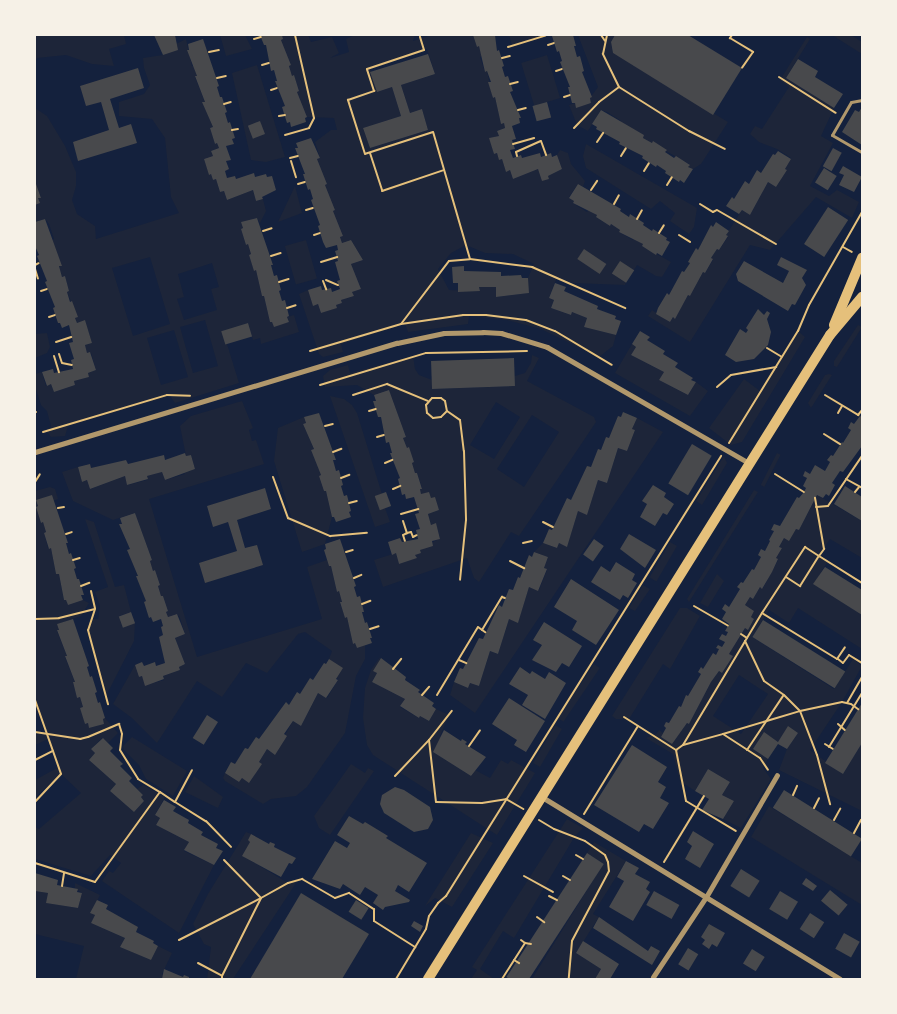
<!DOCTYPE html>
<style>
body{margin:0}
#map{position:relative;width:897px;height:1014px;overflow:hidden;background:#14213d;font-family:"Fira Sans",sans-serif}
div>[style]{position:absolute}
.green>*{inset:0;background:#1d2539;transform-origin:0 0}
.building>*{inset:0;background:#48494c;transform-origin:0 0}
.path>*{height:2px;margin:-1px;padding:0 1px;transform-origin:1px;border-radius:1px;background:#e5c07b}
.service>*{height:3px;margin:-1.5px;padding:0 1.5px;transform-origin:1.5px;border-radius:1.5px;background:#b1986c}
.minor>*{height:5px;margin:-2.5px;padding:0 2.5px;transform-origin:2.5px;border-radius:2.5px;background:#b1986c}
.primary>*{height:10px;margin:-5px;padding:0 5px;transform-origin:5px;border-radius:5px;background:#e5c07b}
span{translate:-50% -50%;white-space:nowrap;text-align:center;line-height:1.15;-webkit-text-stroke:4px #f6f1e7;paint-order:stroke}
.frame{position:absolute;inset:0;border:36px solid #f6f1e7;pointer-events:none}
</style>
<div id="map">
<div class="green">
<i style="clip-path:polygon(35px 35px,124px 35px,126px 44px,109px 49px,114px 66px,92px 64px,66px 55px,37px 58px,35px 63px)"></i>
<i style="clip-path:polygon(220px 35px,245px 35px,252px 49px,226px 56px)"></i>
<i style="clip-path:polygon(evenodd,282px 35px,308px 35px,311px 42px,332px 37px,339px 53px,330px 58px,349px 52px,346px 39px,355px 35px,415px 35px,413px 41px,433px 35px,473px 35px,477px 46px,479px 46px,482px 56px,480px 57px,485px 72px,487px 71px,493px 98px,495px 97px,501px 123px,504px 123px,505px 128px,497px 131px,499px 136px,490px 138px,494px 154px,497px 153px,499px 159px,502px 159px,506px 171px,510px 170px,513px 179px,538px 169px,548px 176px,562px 169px,557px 155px,560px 150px,568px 153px,571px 164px,585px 181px,583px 187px,578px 184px,569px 197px,574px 201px,573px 203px,587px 212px,589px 210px,597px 215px,596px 217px,610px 226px,611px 224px,620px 230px,619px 232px,633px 240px,634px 238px,643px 244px,642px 246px,671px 262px,662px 277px,656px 276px,637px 265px,634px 270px,620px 262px,613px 274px,626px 282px,625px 285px,573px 283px,557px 277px,549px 298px,554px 300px,551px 308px,571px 315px,572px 312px,587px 318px,584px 327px,616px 335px,613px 346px,599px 357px,541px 329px,507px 320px,469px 316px,468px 324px,408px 332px,405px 324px,341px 344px,343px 352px,323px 357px,319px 354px,299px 294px,308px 290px,313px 305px,318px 304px,321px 313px,336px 308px,336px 305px,342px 303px,341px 300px,354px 296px,352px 292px,361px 289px,351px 264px,363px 260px,351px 240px,342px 243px,340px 237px,343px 236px,333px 211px,335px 210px,325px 185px,327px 184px,317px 159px,320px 158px,315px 142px,331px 130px,337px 130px,334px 118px,307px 117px,297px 92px,299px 90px,294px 76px,292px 76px,289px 66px,291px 65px,281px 40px,283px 39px,282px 35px,427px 49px,435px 74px,401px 85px,410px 113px,422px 109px,428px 130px,370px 148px,363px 128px,401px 116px,392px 87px,377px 92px,370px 68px,427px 49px,282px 35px,466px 245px,485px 253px,513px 254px,534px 264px,528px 278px,528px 293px,496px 297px,496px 287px,479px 287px,480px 291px,449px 290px,438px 269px,451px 253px,466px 245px)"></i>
<i style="clip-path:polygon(509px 35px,537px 35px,538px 39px,512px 46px)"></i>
<i style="clip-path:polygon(578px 35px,615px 35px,611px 42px,613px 53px,728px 122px,701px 164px,693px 169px,688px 167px,689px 164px,643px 138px,644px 135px,620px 123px,621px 121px,607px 112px,601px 110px,588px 131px,577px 125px,569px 105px,575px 103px,577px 107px,591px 103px,590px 98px,598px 87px)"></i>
<i style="clip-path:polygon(832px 35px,851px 35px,862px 42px,862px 54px)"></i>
<i style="clip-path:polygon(807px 37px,810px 39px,786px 78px,834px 108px,821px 136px,833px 143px,810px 186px,829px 196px,837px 190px,859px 202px,852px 218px,816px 197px,770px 250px,750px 245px,690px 342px,648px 316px,652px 310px,670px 322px,673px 317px,675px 318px,688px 295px,690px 296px,703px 272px,705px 273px,713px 260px,711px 258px,717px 249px,719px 250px,728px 237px,726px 235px,742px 210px,750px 215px,768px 182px,776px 187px,787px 170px,785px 169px,791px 158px,777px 149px,759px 142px,750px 134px,755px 126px,762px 129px,789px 87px,780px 80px)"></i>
<i style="clip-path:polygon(evenodd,186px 39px,192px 66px,194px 66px,197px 76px,195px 77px,205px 102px,203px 103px,213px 127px,210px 128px,215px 144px,217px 143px,219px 148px,211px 151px,213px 156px,204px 159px,209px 174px,211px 174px,213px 180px,216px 179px,220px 192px,224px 191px,227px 200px,253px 190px,256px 201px,263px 199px,266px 211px,260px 223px,257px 218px,242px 222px,243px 228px,241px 229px,246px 245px,248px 244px,251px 254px,249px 255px,254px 270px,256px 270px,262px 296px,264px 296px,270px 322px,272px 322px,274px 326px,289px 322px,287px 317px,294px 315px,299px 332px,261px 344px,260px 338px,253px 340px,248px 323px,223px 331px,239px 383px,175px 403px,170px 396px,68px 426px,65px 436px,51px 437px,47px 432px,52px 430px,47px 411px,41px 405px,35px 386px,35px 374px,42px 372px,46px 386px,51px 384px,54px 392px,75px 385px,74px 381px,89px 377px,88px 373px,96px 370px,91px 353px,87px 353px,85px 345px,92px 343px,85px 321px,77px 323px,75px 318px,77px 317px,67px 292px,69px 291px,65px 276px,62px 277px,59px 266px,61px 265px,51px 241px,54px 239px,49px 224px,45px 219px,35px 222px,35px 205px,40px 203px,38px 198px,41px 197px,35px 182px,35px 108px,47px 116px,65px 146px,76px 172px,76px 186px,72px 200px,77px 214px,95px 226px,96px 239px,179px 213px,171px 197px,165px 138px,152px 119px,119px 116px,119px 102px,144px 94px,150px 85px,144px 68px,143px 58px,163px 55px,176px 44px,186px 39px,150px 257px,170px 324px,133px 336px,112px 268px,150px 257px,186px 39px,212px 263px,219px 287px,211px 289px,217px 310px,184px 320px,177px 299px,184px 297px,178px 274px,212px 263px,186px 39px,205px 320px,218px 366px,193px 373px,180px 327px,205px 320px,186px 39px,174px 330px,188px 377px,161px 385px,147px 338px,174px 330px)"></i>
<i style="left:547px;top:55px;width:45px;height:27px;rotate:73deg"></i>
<i style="clip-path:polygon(257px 65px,285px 157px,266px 162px,251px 160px,232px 73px)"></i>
<i style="clip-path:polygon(586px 144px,697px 208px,694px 227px,689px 234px,670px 221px,675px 213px,660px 201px,651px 209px,586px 168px,583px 156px)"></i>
<i style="clip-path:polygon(295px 186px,302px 213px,278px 222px)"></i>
<i style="left:306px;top:240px;width:40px;height:22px;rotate:74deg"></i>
<i style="clip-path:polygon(858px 325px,862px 327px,837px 367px,834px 366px,834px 361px)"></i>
<i style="clip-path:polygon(798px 331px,805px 337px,742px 442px,731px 445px,709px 428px,744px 379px,760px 391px)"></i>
<i style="clip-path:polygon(47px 333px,50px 347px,47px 353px,35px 358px,35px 334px)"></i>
<i style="clip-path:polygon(632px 344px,636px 347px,631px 355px,664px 372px,659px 380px,688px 395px,696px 382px,708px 391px,690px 416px,615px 373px)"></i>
<i style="clip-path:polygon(evenodd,532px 355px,539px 358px,527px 381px,594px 417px,596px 422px,582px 443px,519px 536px,511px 532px,479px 582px,474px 578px,467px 558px,383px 587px,374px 560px,396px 553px,399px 564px,416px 558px,415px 555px,420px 550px,440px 538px,436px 524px,431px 525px,428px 514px,439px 510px,431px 498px,421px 494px,420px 489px,422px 488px,417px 473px,415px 473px,412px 463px,414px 462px,409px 448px,407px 448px,403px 438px,406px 437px,389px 390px,374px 395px,357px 385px,325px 387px,323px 376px,330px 370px,348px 365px,350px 373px,413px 356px,415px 369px,419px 375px,432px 380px,432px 389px,515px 386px,515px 376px,525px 373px,531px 363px,532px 355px,496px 402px,520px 417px,494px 459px,470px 445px,496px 402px,532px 355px,532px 415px,559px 432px,524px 487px,497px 469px,532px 415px)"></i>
<i style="clip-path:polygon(829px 374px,832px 375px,811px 408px,808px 403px,825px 375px)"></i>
<i style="clip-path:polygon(330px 396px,344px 399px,352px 405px,357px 413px,382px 494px,376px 496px,380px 509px,385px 508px,390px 522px,375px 527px)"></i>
<i style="clip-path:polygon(242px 401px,253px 428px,249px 430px,252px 441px,256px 440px,264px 464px,149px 499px,197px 657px,322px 619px,307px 567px,327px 560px,329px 566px,331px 566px,337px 592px,339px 591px,342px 602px,340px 603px,345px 617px,347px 617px,353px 643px,355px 643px,357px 648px,365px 645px,365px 659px,356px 676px,345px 733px,307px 787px,296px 796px,271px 799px,263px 804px,225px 781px,223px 778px,225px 773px,239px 782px,242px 778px,250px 782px,261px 764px,259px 762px,267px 749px,274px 754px,293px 721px,301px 726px,318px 693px,327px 698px,338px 680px,329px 659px,332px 651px,305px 632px,298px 634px,267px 673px,246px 663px,222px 697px,197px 681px,157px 743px,132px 718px,113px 704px,135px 665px,139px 677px,142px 676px,146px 685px,164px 680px,163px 676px,180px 670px,179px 667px,185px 664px,175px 638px,185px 634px,180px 618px,177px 614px,168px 617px,166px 612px,168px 611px,163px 596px,161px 596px,158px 586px,160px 585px,155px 570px,153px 571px,150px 561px,152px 560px,135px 513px,113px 520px,73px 501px,62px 472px,78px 467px,82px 482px,87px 480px,90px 489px,125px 476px,128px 485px,147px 480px,147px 476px,162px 472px,165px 480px,185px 474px,184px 473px,195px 469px,191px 455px,186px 456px,180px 426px,191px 416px)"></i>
<i style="clip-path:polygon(304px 417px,306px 423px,303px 424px,314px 449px,311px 450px,321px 475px,319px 476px,324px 491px,326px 491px,332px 517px,325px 544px,302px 552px,274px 461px,278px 428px)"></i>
<i style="clip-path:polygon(637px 418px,663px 432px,475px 713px,450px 695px,454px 682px,468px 688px,470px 683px,479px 686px,490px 651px,498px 654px,509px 619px,518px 622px,529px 587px,539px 590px,547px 570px,544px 568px,548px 557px,534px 552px,543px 543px,557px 548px,559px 543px,567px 546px,578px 511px,587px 514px,598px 480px,607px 483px,618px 448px,627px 451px,635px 430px,632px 429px)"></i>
<i style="left:777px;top:453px;width:4px;height:36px;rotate:27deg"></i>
<i style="clip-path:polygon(724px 456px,727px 463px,702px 505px,696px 501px)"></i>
<i style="clip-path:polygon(50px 487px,55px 489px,58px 499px,36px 507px,41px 523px,43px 522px,46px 532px,44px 533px,48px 548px,51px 548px,56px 574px,59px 574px,64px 600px,66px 600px,68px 605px,83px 600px,89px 603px,81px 616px,58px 624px,59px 630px,57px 631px,67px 656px,65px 657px,75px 682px,73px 683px,77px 698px,80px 697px,83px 707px,85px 724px,88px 723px,89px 728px,104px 724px,103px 719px,105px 718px,118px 733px,108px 743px,102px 738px,91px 749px,95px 753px,89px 760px,116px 784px,110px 791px,134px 812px,144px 801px,141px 797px,143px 795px,137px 789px,143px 785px,165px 797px,155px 815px,160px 818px,156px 825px,189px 842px,184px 851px,214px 865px,179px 933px,102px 881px,109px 871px,113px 873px,121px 863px,110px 855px,91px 876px,35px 859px,35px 827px,39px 829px,81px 793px,61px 774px,35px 797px,35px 780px,59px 767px,48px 739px,35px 745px,35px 735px,45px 732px,35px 702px,35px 491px)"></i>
<i style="clip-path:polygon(754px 490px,758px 492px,689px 602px,687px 599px)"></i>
<i style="clip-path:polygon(evenodd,817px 495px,862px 521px,862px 558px,830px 539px,819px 555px,828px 561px,814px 584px,862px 615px,862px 649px,798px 608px,789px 623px,769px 610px,752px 637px,834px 689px,853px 659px,862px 666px,842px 702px,810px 750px,843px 774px,862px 743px,862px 811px,779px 770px,787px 749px,798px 733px,778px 742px,764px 733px,754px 749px,768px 759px,763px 768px,771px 779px,741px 828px,723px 819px,734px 801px,722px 795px,730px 782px,708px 769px,695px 791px,680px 781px,673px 754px,646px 738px,656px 734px,659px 730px,663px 733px,661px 737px,672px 743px,687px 723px,689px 724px,711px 682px,719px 671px,722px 673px,732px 657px,729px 654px,745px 628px,748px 629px,754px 619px,751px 617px,754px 611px,745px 605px,750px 597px,753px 599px,760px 587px,763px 588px,778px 560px,776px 558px,782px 548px,779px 547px,784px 538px,796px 529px,799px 530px,817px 495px,739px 675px,768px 694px,741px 734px,713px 716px,739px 675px)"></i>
<i style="clip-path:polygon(85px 519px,94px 522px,115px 587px,124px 585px,131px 612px,119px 616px,122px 626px,135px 623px,134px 641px,106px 696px,88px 630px,92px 619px,98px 619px,100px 606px,95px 592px,108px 587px)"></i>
<i style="left:670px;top:542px;width:8px;height:41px;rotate:30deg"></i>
<i style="clip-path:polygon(717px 574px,724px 581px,708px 607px,700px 603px)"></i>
<i style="clip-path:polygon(643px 585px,650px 589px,635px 611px,629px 608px)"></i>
<i style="clip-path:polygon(680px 608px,687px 608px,700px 616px,670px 669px,663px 664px,629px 719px,616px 719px,612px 716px)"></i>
<i style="clip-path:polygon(380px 657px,377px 673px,372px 682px,405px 699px,400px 707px,419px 718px,420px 716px,429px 721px,436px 709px,449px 715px,440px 736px,442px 738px,433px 752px,471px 776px,475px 770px,490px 778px,501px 760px,508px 764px,511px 760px,535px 773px,497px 835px,373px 755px,367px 745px,363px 718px,365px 688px,371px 670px)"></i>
<i style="left:594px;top:664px;width:7px;height:65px;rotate:34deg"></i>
<i style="left:555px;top:725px;width:8px;height:44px;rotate:30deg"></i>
<i style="clip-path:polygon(132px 737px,187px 771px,173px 796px,146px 779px,139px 765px,124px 750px,123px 746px)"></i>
<i style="clip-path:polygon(351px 764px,365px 773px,368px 768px,374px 771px,330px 835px,319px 828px,314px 816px)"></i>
<i style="clip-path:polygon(194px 776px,223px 797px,218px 808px,185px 792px)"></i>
<i style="clip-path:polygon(769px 806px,862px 863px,862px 905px,751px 837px)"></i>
<i style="clip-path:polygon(567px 819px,583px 828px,575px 836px,514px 938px,503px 931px,480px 969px,494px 979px,471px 979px,477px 970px,472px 967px)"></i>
<i style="clip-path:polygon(246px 832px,251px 834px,250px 842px,243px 856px,288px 883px,298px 880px,233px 979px,207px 979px,211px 947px,204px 944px,193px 924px,208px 894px)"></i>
<i style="clip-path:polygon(471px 833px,493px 843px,452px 907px,435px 898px,425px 906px)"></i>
<i style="clip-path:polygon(594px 842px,626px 861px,593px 914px,599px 917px,576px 953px,601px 969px,595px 979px,532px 979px,603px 864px,587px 853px)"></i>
<i style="clip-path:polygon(75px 883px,100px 895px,91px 913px,95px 915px,91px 923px,125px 938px,121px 947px,151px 960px,158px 946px,172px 953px,162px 974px,164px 975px,162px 979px,76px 979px,84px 946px,35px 934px,35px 891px,48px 893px,47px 903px,78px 908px,82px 893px,75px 888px)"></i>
</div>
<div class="building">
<i style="clip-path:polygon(154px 35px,175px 35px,178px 50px,163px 55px)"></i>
<i style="clip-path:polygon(260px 35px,282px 35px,283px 39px,281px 40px,291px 65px,289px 66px,292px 76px,294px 75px,299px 91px,297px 92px,307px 117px,305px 118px,306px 122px,291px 127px,290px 122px,287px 123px,282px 107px,285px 106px,275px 81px,277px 81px,274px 70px,271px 71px,266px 45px,264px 45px)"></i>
<i style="clip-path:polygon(473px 35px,495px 35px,497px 51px,499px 50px,504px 66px,502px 67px,505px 77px,508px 76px,513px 91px,510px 92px,521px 118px,519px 118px,520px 123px,512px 126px,516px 139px,512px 140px,515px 149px,510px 150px,513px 158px,521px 155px,522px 158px,540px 153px,541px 157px,551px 153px,552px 157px,557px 155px,562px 169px,548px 176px,549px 179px,542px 181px,538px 169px,513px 179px,510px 170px,506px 172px,502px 159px,499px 160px,497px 153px,494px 154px,489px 138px,499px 136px,497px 131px,505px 128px,504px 123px,501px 124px,495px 97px,493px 98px,488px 82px,491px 82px,487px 71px,485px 72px,479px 46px,477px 47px)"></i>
<i style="clip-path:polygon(554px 35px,573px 35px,576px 46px,574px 46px,577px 57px,580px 56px,584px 71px,582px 72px,592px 97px,590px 98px,591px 103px,576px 108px,575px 103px,572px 103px,568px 87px,570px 87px,560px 62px,562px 61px,559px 51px,557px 52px,552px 36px)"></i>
<i style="clip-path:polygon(615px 35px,688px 35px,742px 68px,713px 115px,613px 53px,611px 42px)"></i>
<i style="clip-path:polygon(203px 39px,219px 86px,217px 87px,220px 97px,222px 97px,227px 112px,225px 113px,228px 123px,230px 122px,235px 138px,232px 139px,234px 144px,226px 146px,231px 160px,226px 161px,229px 169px,225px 171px,227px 178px,235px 176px,236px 179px,254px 173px,255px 177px,266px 174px,267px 177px,272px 176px,276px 190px,262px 197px,263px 199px,256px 201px,253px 190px,227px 200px,224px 191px,220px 192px,216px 179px,213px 180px,211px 174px,209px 175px,204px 159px,213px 156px,211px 151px,219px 148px,217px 143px,215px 144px,210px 128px,213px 127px,202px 102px,205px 102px,195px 76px,197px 76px,187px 50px,189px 50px,188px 44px)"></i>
<i style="clip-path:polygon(428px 54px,435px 74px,401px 85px,410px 113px,422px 109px,428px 130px,370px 148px,363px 128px,401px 116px,392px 87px,377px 92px,370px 72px)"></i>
<i style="clip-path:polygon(798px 59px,818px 71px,815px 77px,843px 94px,834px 108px,786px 78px)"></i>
<i style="clip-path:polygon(138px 68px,144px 88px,110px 99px,119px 128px,131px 124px,137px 143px,78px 161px,73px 142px,109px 130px,101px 102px,86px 106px,80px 86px)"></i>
<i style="left:547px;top:102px;width:16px;height:15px;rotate:75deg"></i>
<i style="clip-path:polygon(862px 107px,862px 145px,842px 132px,855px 110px,859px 112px)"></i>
<i style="clip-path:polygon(601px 110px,644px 135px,643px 138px,652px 143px,653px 141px,667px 150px,665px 152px,674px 158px,676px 156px,690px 165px,688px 167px,693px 169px,684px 183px,680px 180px,679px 182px,665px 173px,666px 171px,657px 165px,656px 167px,642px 158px,643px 156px,619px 144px,620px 142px,596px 129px,597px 127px,592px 124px)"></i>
<i style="left:260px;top:121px;width:14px;height:13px;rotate:69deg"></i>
<i style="clip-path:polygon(311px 138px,320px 158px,317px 159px,327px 184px,325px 185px,335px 210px,333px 211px,343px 236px,340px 237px,342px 243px,351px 240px,363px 260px,351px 264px,361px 289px,352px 292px,354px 296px,341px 300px,342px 303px,336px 305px,337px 308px,321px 313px,318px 304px,313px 306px,308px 290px,321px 286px,322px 290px,331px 288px,332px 292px,340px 289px,337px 281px,340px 280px,335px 262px,338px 261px,335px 251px,338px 250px,337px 245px,326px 248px,323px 242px,318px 226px,320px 225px,311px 200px,313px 199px,310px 189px,308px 190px,303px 174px,305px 174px,295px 148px,298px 148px,296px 143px)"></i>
<i style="left:833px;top:148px;width:10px;height:21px;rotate:29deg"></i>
<i style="clip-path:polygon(778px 151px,791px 159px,785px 169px,787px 170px,776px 187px,768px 182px,750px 215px,742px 210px,739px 214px,726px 206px,732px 197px,734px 199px,745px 181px,749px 184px,757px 170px,761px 173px,773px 154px,775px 155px)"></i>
<i style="clip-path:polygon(843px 166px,862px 177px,854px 192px,839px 185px,844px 175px,839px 173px)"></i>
<i style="left:824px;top:168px;width:15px;height:17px;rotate:32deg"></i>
<i style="clip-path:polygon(35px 181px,41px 198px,38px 198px,40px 203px,35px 205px)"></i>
<i style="clip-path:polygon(578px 184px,621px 209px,620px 211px,629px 217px,630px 214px,644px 223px,643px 225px,652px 231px,653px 229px,667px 238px,666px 240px,670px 242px,662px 256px,657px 253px,656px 255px,642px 246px,643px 244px,619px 232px,620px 230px,611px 224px,610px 226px,596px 217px,597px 215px,573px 203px,574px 201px,569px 198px)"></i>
<i style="left:828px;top:207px;width:24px;height:44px;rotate:33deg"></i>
<i style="clip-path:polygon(257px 218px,273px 265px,271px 265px,274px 276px,277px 275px,281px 290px,279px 291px,282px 301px,285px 300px,289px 316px,287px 317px,289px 322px,274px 327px,272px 322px,270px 322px,264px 296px,262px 296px,256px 270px,254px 271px,249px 255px,251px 254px,248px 244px,246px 245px,241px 229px,243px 228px,241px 222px)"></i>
<i style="clip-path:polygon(45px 219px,62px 266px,59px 266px,62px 277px,65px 276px,69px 291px,67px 292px,70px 302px,72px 301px,78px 317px,75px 318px,77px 323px,85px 320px,92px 343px,85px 345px,87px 353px,90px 352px,96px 370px,88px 373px,89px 377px,74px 381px,75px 385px,54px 392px,51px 384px,47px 386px,42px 372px,53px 369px,54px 373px,73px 369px,71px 360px,74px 359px,69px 343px,73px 342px,69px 325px,62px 328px,60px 323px,58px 323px,53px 308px,55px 307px,45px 282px,47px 281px,37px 256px,39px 255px,35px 246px,35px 222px)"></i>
<i style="clip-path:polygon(716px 222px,729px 231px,726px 235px,728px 236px,719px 250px,717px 249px,711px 258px,713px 259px,705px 273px,703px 272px,690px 296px,688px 295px,675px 319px,673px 317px,670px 322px,656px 314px,658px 308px,667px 293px,669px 295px,682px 271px,684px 272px,690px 263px,688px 262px,696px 248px,698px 250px,711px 225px,713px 227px)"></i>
<i style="left:584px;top:249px;width:27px;height:12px;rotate:34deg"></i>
<i style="clip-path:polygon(781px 257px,807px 270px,802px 278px,806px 285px,795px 305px,792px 304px,788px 311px,738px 281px,736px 274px,744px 261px,783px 283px,789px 271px,777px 265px)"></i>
<i style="left:620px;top:261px;width:17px;height:15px;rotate:33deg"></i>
<i style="clip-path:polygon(464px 266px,464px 271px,501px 272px,501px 276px,521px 275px,522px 278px,528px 278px,529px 293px,496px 297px,496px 287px,479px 287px,480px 291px,458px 292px,458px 283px,453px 283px,452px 267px)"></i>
<i style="clip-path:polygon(555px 283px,566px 287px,564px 291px,598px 306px,597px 309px,616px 316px,615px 319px,621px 321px,616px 335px,584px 327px,587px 318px,572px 312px,571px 315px,551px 308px,554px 300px,549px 298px)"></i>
<i style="clip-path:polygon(758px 309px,764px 315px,767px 311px,770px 313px,767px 319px,771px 332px,768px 345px,754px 359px,736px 362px,725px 355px,740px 329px,746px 333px,748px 330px,746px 328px)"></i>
<i style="left:248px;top:323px;width:14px;height:28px;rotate:73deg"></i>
<i style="clip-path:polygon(640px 331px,650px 337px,647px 340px,665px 351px,663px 354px,678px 363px,675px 367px,693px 378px,691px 380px,696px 382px,688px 395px,659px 380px,664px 372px,631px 355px,636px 347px,632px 344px)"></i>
<i style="left:514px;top:358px;width:28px;height:83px;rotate:88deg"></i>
<i style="clip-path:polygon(389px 390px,406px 437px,403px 438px,407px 448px,409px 447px,414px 462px,412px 463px,415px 473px,417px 473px,422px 489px,420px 489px,421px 494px,429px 492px,431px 498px,435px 497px,439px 510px,428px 514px,431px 525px,436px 523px,440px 539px,432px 541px,433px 546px,420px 550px,421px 553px,415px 555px,417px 558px,399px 564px,396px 553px,392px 555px,388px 542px,400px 538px,402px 542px,418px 539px,416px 530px,420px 529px,415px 514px,419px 513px,414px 497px,406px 499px,405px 494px,402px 495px,398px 479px,400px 478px,390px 453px,392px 453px,389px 442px,386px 443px,381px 417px,378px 417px,373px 401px,376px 401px,374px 395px)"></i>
<i style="clip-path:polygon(623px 412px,637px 418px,632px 429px,635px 430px,627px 451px,618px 448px,607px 483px,598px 480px,587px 515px,578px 511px,567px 547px,559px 543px,557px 548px,543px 543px,549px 529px,552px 530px,567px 498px,571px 500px,587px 466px,591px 467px,598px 449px,601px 450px,606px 437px,609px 438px,618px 416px,621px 417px)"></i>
<i style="clip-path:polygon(319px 413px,336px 460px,333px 460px,336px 471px,339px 470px,343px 485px,341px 486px,344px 496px,347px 495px,351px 511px,349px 512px,351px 517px,336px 522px,334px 517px,332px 517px,326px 491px,324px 491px,319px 476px,321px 475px,311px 450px,314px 449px,303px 424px,306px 423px,304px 417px)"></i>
<i style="clip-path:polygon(860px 416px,862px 417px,862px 446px,843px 472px,840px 471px,832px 483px,835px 485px,829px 496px,826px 494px,823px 498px,817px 495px,799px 530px,796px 529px,789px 541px,784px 538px,779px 547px,782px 548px,776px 558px,778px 559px,772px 572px,762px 589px,760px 587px,753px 599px,750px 597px,745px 605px,754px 611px,751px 617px,754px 619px,748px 630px,745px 628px,729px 654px,733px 656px,722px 673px,719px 671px,711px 682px,689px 724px,687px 723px,672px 744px,661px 737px,666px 728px,664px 726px,666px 722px,669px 723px,679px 706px,681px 707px,686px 695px,688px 696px,701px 674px,698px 672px,701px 667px,703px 669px,713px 653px,716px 655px,719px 649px,716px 648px,718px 645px,722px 647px,725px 642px,719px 639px,722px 634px,726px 636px,728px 632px,725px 631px,729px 624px,722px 619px,726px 612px,722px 609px,725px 604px,729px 607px,740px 589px,737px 587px,741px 582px,743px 583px,752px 569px,754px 570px,761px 557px,758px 555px,761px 549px,765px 551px,770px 541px,769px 540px,774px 531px,771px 530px,774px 524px,780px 526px,797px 497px,799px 498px,804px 492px,806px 488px,803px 486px,807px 478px,803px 476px,805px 471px,810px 474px,815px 465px,825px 471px,830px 462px,827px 460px,831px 455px,833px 456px,842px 442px,843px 443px,851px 430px,848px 428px,851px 422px,854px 424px)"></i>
<i style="left:692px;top:444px;width:23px;height:46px;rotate:31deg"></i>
<i style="clip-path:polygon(185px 453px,186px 456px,191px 455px,195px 469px,165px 480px,162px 472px,147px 476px,148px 479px,127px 485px,125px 476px,90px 489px,87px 480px,82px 482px,78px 467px,90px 464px,91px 468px,126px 460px,128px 464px,164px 455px,165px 460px)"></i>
<i style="clip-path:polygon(653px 485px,666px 493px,664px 497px,674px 504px,667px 515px,663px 513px,655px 526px,640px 517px,647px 504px,642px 501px)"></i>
<i style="clip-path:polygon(845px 486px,862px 497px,862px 521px,834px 504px)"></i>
<i style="clip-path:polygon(265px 488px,271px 509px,237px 520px,245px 548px,257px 545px,263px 565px,205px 583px,199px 563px,237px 551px,228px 522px,213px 527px,207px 506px)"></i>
<i style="left:386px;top:492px;width:15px;height:12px;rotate:70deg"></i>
<i style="clip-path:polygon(52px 495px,68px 543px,66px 543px,69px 554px,71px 553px,76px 568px,74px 569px,77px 579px,79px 579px,84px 595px,81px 595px,83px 600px,68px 605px,66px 600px,64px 600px,59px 574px,56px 574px,51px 548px,49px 549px,44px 533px,46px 532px,43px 522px,41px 523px,36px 507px,38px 506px,36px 500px)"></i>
<i style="clip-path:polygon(135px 513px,152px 560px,150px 561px,153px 571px,155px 570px,160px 585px,158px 586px,161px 596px,163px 596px,168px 611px,166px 612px,168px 617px,177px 614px,185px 634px,175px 638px,185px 664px,179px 667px,180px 670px,163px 676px,164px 679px,145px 686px,142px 676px,139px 677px,135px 665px,142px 662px,144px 666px,155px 662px,156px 666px,165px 663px,159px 637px,163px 635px,161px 627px,163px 626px,161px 619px,153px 622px,151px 617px,149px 618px,144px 602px,146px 601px,136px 576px,138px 576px,127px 550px,130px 549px,119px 524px,122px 524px,120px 518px)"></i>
<i style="clip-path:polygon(629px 534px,656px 550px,645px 568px,620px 549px)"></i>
<i style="clip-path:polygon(340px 539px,356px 586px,354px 587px,357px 597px,360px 596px,364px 612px,362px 612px,365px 623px,367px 622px,372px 638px,370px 638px,372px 643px,357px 648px,355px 643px,353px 644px,347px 617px,345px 618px,340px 602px,342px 602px,339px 591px,337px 592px,331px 566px,329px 566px,324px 550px,326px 549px,325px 544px)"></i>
<i style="left:594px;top:539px;width:12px;height:19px;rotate:35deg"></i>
<i style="clip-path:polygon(534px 552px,548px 557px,544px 568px,547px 569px,538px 591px,529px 587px,518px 623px,509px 619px,498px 654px,490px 651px,479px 686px,470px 683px,468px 688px,454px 682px,460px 668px,463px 669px,479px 638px,483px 639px,499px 605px,502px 607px,509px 589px,513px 590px,518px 577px,520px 578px,529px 555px,532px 557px)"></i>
<i style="clip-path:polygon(616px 562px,635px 574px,632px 580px,637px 583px,628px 598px,623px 595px,620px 600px,591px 582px,601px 566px,610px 572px)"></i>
<i style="clip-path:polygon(825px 567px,862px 590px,862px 615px,813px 584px)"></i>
<i style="clip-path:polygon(571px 579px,619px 610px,596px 645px,572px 630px,577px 621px,554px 607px)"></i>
<i style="left:131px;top:612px;width:12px;height:13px;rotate:70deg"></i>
<i style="clip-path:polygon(73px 619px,89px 666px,87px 667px,90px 677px,92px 676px,97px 692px,95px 693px,98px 703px,100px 702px,105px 718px,103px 719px,104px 724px,89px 728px,88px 723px,85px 724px,80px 708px,83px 707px,80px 697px,77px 698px,73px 682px,75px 682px,65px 656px,67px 656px,57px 630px,59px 630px,57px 624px)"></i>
<i style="left:763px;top:620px;width:97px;height:20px;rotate:32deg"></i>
<i style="clip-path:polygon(544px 622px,582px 646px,569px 667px,562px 663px,556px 672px,532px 660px,542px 645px,533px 640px)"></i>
<i style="clip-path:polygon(381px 658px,406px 677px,405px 680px,420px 690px,418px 692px,434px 703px,432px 706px,436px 709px,429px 721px,420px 716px,419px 718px,400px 706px,405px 699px,372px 682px,377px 673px,373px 671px)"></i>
<i style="clip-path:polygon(329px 659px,343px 668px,336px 679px,338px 680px,326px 698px,318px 693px,301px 726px,293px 721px,284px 734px,287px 736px,275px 755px,267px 749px,259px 762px,262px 764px,249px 783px,242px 778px,239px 782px,225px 773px,231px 762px,235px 764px,245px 748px,248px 749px,256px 737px,259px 739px,286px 702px,289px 705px,297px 692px,300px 694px,310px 678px,313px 680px,324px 663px,326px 664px)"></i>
<i style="clip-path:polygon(520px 667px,530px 674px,532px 671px,545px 679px,549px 672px,566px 683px,545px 719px,522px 705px,528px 695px,509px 684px)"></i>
<i style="clip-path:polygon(509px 698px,545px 721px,526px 752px,514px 745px,517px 740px,492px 724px)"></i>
<i style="clip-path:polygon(862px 703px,862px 743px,843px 774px,825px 763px)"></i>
<i style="left:207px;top:715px;width:13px;height:27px;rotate:32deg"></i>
<i style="clip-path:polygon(788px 726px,798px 733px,787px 749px,778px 744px,768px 759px,753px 749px,764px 732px,778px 742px)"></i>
<i style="clip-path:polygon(444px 730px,461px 741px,462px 739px,467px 742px,465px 744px,486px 757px,471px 776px,433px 752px)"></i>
<i style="clip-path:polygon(103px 738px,113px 748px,110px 751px,123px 764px,120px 766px,132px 778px,129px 781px,143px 795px,141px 797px,144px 801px,134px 812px,110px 791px,116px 784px,89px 760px,95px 753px,91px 749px)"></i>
<i style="clip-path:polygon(632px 745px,667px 767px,658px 782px,666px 787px,660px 798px,669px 803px,653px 829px,644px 824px,639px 832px,594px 805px)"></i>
<i style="clip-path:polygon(708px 769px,730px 782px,722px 795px,734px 801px,723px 819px,702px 810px,709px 799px,695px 791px)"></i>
<i style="clip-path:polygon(395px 787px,404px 790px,430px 807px,433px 820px,428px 829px,414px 832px,384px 813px,380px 804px,382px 795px)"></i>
<i style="left:784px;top:790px;width:92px;height:21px;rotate:32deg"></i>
<i style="clip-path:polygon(164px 800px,176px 807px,173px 811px,189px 820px,188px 823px,203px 832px,201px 835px,218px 844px,216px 848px,223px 851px,214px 865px,184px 850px,189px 842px,156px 825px,160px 818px,155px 815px)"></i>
<i style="clip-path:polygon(349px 816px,363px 824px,365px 822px,388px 836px,386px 838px,427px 863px,409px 892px,398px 885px,395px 891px,410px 900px,409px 902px,385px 907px,383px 910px,373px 903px,378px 895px,365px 887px,360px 895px,343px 884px,340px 889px,312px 879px,335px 841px,347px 848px,350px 843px,337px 835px)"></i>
<i style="clip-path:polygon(693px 831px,714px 844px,700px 868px,685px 859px,692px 846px,687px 842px)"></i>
<i style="clip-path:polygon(251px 834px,269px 844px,270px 842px,275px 844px,274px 847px,296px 858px,292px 864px,289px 863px,281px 877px,242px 856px,250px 842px,248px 840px)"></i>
<i style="left:587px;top:853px;width:20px;height:148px;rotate:33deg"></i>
<i style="clip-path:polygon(626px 861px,639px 868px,635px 874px,650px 882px,646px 889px,650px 892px,633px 921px,609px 907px,624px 881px,617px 877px)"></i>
<i style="left:741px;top:869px;width:22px;height:20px;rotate:32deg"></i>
<i style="clip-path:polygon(35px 873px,58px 880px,57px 885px,78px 889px,77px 892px,82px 893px,78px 908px,46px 903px,48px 893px,35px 891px)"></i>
<i style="clip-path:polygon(806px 878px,817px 886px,813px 891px,802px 884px)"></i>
<i style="left:830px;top:890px;width:23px;height:14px;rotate:40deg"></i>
<i style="left:654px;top:891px;width:29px;height:16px;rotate:29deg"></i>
<i style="left:780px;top:891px;width:21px;height:21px;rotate:31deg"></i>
<i style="clip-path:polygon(301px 893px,369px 934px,342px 979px,250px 979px)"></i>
<i style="clip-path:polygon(97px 900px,108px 905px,106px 909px,138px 927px,136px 932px,154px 941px,153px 943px,158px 946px,151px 960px,120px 947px,125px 938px,91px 923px,95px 915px,90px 913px)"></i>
<i style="left:356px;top:900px;width:15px;height:14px;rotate:32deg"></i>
<i style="left:810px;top:913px;width:17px;height:19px;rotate:33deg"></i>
<i style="clip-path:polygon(599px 917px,648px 951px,651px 946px,660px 951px,652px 965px,593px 928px)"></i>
<i style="clip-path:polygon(414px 921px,423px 926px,420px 932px,411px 926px)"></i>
<i style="clip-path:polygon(709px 924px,725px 933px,717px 947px,712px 944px,709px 949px,702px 944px,705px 940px,701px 937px)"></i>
<i style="left:844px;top:933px;width:18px;height:18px;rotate:29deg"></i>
<i style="clip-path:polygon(583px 941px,619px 964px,610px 979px,595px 979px,601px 969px,576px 953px)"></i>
<i style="left:688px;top:948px;width:12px;height:19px;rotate:31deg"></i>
<i style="left:752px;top:949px;width:15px;height:17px;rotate:32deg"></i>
<i style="clip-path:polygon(164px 969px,183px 977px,184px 975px,189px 977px,189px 979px,162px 979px)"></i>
</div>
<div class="path">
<i style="left:601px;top:35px;width:7px;rotate:56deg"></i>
<i style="left:732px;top:35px;width:4px;rotate:124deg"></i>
<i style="left:730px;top:38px;width:27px;rotate:31deg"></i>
<i style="left:753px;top:52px;width:19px;rotate:125deg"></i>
<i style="left:254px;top:39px;width:7px;rotate:-16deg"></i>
<i style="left:548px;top:45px;width:6px;rotate:-18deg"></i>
<i style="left:508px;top:47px;width:39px;rotate:-17deg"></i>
<i style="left:209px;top:52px;width:10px;rotate:-11deg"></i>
<i style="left:502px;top:58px;width:8px;rotate:-14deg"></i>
<i style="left:262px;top:65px;width:7px;rotate:-16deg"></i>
<i style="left:556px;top:71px;width:6px;rotate:-18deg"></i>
<i style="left:779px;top:77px;width:67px;rotate:32.3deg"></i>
<i style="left:217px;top:78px;width:9px;rotate:-13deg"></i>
<i style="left:510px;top:84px;width:8px;rotate:-14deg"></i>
<i style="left:619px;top:87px;width:83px;rotate:32.2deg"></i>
<i style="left:689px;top:131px;width:40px;rotate:26.6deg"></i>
<i style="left:271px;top:90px;width:6px;rotate:-18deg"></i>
<i style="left:564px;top:97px;width:6px;rotate:-18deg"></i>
<i style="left:224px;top:104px;width:7px;rotate:-16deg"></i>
<i style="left:518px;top:110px;width:8px;rotate:-14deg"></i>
<i style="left:279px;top:116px;width:6px;rotate:-9deg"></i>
<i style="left:574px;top:128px;width:36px;rotate:-46deg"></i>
<i style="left:599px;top:102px;width:25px;rotate:-37deg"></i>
<i style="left:619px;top:87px;width:37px;rotate:-116deg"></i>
<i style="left:603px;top:54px;width:19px;rotate:-78deg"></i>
<i style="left:232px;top:130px;width:6px;rotate:-9deg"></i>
<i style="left:285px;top:135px;width:25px;rotate:-16deg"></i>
<i style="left:309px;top:128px;width:11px;rotate:-63deg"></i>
<i style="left:314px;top:118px;width:85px;rotate:-102.9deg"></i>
<i style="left:597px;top:142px;width:11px;rotate:-56deg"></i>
<i style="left:513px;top:144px;width:22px;rotate:-16deg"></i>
<i style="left:370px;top:153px;width:40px;rotate:72deg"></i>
<i style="left:382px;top:191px;width:65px;rotate:-18.7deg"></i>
<i style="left:517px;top:156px;width:4px;rotate:-104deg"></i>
<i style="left:516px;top:152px;width:27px;rotate:-24deg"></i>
<i style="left:541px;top:141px;width:15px;rotate:70deg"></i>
<i style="left:621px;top:156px;width:9px;rotate:-58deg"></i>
<i style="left:290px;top:158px;width:8px;rotate:-14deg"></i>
<i style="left:291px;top:161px;width:17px;rotate:73deg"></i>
<i style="left:644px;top:171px;width:9px;rotate:-58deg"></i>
<i style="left:298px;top:184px;width:7px;rotate:-16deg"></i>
<i style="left:667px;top:185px;width:9px;rotate:-58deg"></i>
<i style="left:591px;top:190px;width:11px;rotate:-56deg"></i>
<i style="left:614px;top:204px;width:10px;rotate:-61deg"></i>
<i style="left:700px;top:204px;width:15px;rotate:32deg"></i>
<i style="left:713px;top:212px;width:4px;rotate:-27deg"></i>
<i style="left:717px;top:210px;width:68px;rotate:30deg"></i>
<i style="left:306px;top:210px;width:7px;rotate:-16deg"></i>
<i style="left:637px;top:219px;width:10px;rotate:-61deg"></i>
<i style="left:263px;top:231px;width:9px;rotate:-18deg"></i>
<i style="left:659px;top:233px;width:9px;rotate:-58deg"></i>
<i style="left:314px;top:235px;width:6px;rotate:-18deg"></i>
<i style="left:679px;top:235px;width:13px;rotate:32deg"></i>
<i style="left:843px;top:247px;width:10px;rotate:29deg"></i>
<i style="left:271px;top:256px;width:10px;rotate:-17deg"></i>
<i style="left:470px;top:259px;width:63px;rotate:7.4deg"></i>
<i style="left:532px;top:267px;width:102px;rotate:23.8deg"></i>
<i style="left:321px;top:262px;width:17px;rotate:-17deg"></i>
<i style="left:35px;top:265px;width:4px;rotate:-27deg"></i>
<i style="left:35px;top:269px;width:10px;rotate:73deg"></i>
<i style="left:326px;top:280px;width:13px;rotate:23deg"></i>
<i style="left:323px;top:281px;width:9px;rotate:69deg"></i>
<i style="left:279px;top:282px;width:10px;rotate:-17deg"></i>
<i style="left:41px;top:291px;width:6px;rotate:-18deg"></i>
<i style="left:287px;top:308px;width:9px;rotate:-18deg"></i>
<i style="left:49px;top:317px;width:6px;rotate:-18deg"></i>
<i style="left:401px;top:324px;width:79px;rotate:-52.7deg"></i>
<i style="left:449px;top:261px;width:21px;rotate:-5deg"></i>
<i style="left:470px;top:259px;width:132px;rotate:-106.2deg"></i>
<i style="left:433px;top:132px;width:71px;rotate:162.1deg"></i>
<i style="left:365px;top:154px;width:57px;rotate:-107.5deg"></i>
<i style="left:348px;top:100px;width:28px;rotate:-19deg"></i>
<i style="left:374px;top:91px;width:23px;rotate:-108deg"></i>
<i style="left:367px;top:69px;width:60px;rotate:-18.4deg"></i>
<i style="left:424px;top:50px;width:14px;rotate:-107deg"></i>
<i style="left:56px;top:342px;width:16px;rotate:-18deg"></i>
<i style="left:767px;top:348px;width:17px;rotate:31deg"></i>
<i style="left:310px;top:351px;width:95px;rotate:-16.5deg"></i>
<i style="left:401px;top:324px;width:63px;rotate:-8.3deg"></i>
<i style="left:463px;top:315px;width:23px"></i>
<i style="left:486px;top:315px;width:40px;rotate:7.1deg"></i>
<i style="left:526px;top:320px;width:31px;rotate:21deg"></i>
<i style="left:555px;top:331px;width:66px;rotate:30.8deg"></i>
<i style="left:59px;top:354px;width:9px;rotate:72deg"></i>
<i style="left:62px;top:363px;width:10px;rotate:11deg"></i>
<i style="left:54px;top:356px;width:17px;rotate:73deg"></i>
<i style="left:320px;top:385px;width:111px;rotate:-16.8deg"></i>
<i style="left:426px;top:353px;width:101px;rotate:-1.1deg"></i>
<i style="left:717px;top:387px;width:18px;rotate:-41deg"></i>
<i style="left:731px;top:375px;width:46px;rotate:-10.1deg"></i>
<i style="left:353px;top:395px;width:36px;rotate:-18deg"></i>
<i style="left:387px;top:384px;width:44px;rotate:22.5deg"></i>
<i style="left:825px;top:395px;width:39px;rotate:31deg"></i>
<i style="left:858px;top:415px;width:6px;rotate:-51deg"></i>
<i style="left:369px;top:411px;width:7px;rotate:-16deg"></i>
<i style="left:447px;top:411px;width:8px;rotate:135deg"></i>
<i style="left:441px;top:417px;width:8px;rotate:173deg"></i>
<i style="left:433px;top:418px;width:8px;rotate:-140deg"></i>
<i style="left:427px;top:413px;width:8px;rotate:-97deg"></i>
<i style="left:426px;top:405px;width:9px;rotate:-49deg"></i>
<i style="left:432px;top:398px;width:9px"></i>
<i style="left:441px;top:398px;width:5px;rotate:37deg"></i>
<i style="left:445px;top:401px;width:10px;rotate:79deg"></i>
<i style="left:447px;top:411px;width:16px;rotate:35deg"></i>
<i style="left:460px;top:420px;width:31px;rotate:83deg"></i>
<i style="left:464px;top:451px;width:69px;rotate:88.3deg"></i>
<i style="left:466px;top:520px;width:60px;rotate:95.7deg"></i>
<i style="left:35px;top:412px;width:1px"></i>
<i style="left:838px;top:413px;width:8px;rotate:-60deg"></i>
<i style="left:325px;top:426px;width:8px;rotate:-14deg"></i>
<i style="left:43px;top:432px;width:129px;rotate:-16.6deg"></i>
<i style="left:167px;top:395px;width:23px;rotate:2deg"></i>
<i style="left:824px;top:434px;width:19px;rotate:32deg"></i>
<i style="left:377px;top:437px;width:7px;rotate:-16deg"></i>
<i style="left:729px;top:443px;width:132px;rotate:-58.4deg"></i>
<i style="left:798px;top:331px;width:28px;rotate:-67deg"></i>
<i style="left:809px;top:305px;width:107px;rotate:-60.3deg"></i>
<i style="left:333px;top:452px;width:9px;rotate:-21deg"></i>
<i style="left:385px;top:463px;width:8px;rotate:-23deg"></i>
<i style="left:775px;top:474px;width:34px;rotate:32deg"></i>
<i style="left:273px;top:477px;width:44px;rotate:69.9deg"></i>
<i style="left:288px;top:518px;width:46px;rotate:23.2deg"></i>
<i style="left:330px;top:536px;width:37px;rotate:-5deg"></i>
<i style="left:341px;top:478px;width:9px;rotate:-21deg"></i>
<i style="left:846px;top:479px;width:18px;rotate:29deg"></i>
<i style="left:35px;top:482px;width:9px;rotate:-58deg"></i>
<i style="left:393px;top:489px;width:8px;rotate:-23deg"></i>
<i style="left:855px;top:492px;width:6px;rotate:-51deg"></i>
<i style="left:349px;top:503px;width:8px;rotate:-14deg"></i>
<i style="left:816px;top:507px;width:12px;rotate:-5deg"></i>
<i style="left:828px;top:506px;width:60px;rotate:-55.8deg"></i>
<i style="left:58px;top:508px;width:6px;rotate:-9deg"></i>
<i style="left:401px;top:514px;width:18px;rotate:-16deg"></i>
<i style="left:403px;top:521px;width:13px;rotate:72deg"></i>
<i style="left:407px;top:533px;width:4px;rotate:153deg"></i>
<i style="left:403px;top:535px;width:6px;rotate:72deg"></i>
<i style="left:543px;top:522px;width:11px;rotate:27deg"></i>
<i style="left:407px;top:533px;width:4px;rotate:-14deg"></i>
<i style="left:411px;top:532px;width:5px;rotate:68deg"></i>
<i style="left:413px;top:537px;width:4px;rotate:-27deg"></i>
<i style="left:66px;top:534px;width:6px;rotate:-18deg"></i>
<i style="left:523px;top:543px;width:9px;rotate:-13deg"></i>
<i style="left:346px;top:552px;width:7px;rotate:-16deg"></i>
<i style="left:73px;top:560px;width:7px;rotate:-16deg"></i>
<i style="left:510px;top:561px;width:16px;rotate:27deg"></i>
<i style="left:786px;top:577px;width:17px;rotate:33deg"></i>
<i style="left:800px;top:586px;width:36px;rotate:-58deg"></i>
<i style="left:819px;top:556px;width:51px;rotate:32.1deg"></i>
<i style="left:354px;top:578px;width:8px;rotate:-23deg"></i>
<i style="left:81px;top:586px;width:9px;rotate:-21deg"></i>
<i style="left:91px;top:591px;width:18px;rotate:77deg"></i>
<i style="left:95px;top:609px;width:22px;rotate:108deg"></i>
<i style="left:88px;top:630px;width:77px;rotate:74.9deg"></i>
<i style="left:362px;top:604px;width:9px;rotate:-21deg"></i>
<i style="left:694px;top:606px;width:39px;rotate:30deg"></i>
<i style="left:762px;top:613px;width:88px;rotate:31.5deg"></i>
<i style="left:837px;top:659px;width:14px;rotate:-56deg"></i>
<i style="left:35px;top:619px;width:24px;rotate:-2deg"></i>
<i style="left:59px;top:618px;width:36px;rotate:-14deg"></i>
<i style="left:370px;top:629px;width:9px;rotate:-18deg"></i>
<i style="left:482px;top:630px;width:39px;rotate:-59deg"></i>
<i style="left:502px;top:597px;width:3px;rotate:18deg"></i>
<i style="left:741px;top:634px;width:7px;rotate:34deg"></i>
<i style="left:745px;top:641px;width:44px;rotate:64.6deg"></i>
<i style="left:764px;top:681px;width:24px;rotate:35deg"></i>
<i style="left:784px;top:695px;width:23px;rotate:45deg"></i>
<i style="left:800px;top:711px;width:47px;rotate:68.9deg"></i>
<i style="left:817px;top:755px;width:51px;rotate:75.1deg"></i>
<i style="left:838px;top:659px;width:6px;rotate:39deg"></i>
<i style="left:843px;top:663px;width:10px;rotate:-53deg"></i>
<i style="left:849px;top:655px;width:15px;rotate:32deg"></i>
<i style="left:459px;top:660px;width:8px;rotate:23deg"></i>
<i style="left:393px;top:669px;width:13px;rotate:-51deg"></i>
<i style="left:422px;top:695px;width:11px;rotate:-49deg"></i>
<i style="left:437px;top:695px;width:79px;rotate:-58.9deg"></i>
<i style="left:478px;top:627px;width:9px;rotate:36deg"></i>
<i style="left:35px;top:700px;width:78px;rotate:70.6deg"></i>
<i style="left:61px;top:774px;width:38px;rotate:133deg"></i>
<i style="left:847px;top:703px;width:30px;rotate:-60deg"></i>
<i style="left:624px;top:717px;width:62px;rotate:32.4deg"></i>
<i style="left:676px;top:750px;width:52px;rotate:78.9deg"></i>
<i style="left:686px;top:801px;width:58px;rotate:31deg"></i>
<i style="left:838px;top:724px;width:9px;rotate:41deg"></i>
<i style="left:35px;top:732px;width:46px;rotate:8.8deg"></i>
<i style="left:80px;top:739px;width:8px;rotate:-14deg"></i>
<i style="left:88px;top:737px;width:34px;rotate:-23deg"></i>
<i style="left:119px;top:724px;width:10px;rotate:73deg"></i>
<i style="left:122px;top:734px;width:16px;rotate:97deg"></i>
<i style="left:120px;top:750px;width:34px;rotate:58deg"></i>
<i style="left:138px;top:779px;width:26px;rotate:31deg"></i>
<i style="left:723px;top:734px;width:80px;rotate:-16.6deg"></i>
<i style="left:800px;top:711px;width:43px;rotate:-12.1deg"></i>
<i style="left:842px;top:702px;width:9px;rotate:13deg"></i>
<i style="left:851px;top:704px;width:9px;rotate:36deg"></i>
<i style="left:429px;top:740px;width:62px;rotate:83.6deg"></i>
<i style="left:436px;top:802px;width:46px;rotate:1.2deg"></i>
<i style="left:482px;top:803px;width:24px;rotate:-9deg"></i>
<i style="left:506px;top:799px;width:20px;rotate:30deg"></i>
<i style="left:825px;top:744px;width:9px;rotate:32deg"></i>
<i style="left:683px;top:745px;width:41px;rotate:-15.4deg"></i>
<i style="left:723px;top:734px;width:44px;rotate:33deg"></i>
<i style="left:760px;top:758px;width:14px;rotate:56deg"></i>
<i style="left:469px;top:746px;width:19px;rotate:-55deg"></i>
<i style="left:829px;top:747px;width:63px;rotate:-58.6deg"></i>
<i style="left:676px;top:750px;width:9px;rotate:-36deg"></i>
<i style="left:683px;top:745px;width:154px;rotate:-59.1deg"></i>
<i style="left:762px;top:613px;width:79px;rotate:-56.9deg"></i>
<i style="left:805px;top:547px;width:17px;rotate:33deg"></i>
<i style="left:819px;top:556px;width:9px;rotate:-54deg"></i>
<i style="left:824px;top:549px;width:52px;rotate:-100deg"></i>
<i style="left:747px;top:750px;width:65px;rotate:-56.3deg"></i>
<i style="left:35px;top:760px;width:20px;rotate:-27deg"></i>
<i style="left:395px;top:776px;width:50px;rotate:-46.6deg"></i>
<i style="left:429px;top:740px;width:37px;rotate:-52deg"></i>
<i style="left:793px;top:795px;width:10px;rotate:-66deg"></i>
<i style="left:175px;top:802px;width:36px;rotate:32deg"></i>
<i style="left:206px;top:821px;width:36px;rotate:46deg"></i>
<i style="left:814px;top:808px;width:11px;rotate:-63deg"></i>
<i style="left:584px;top:814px;width:103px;rotate:-58.5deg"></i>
<i style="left:539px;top:820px;width:17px;rotate:31deg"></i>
<i style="left:554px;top:829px;width:33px;rotate:21deg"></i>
<i style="left:585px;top:841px;width:24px;rotate:35deg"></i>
<i style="left:605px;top:855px;width:8px;rotate:67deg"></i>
<i style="left:608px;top:862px;width:9px;rotate:84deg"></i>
<i style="left:609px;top:871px;width:79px;rotate:117.9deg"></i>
<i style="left:572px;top:941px;width:38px;rotate:95deg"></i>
<i style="left:834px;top:820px;width:13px;rotate:-61deg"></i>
<i style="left:854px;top:833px;width:15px;rotate:-62deg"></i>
<i style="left:576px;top:855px;width:8px;rotate:30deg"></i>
<i style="left:664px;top:862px;width:77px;rotate:-58.8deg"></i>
<i style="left:35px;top:863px;width:63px;rotate:17.6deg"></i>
<i style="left:95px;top:882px;width:111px;rotate:-54.2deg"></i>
<i style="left:160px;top:792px;width:18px;rotate:34deg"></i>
<i style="left:175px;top:802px;width:36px;rotate:-62deg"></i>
<i style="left:524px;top:876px;width:33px;rotate:29deg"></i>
<i style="left:563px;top:876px;width:8px;rotate:30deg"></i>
<i style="left:62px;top:886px;width:13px;rotate:-81deg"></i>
<i style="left:549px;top:896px;width:9px;rotate:27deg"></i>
<i style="left:537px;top:917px;width:9px;rotate:36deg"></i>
<i style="left:179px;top:940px;width:92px;rotate:-27.1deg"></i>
<i style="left:261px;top:898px;width:53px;rotate:-134.2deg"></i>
<i style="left:525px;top:943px;width:6px;rotate:9deg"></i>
<i style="left:514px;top:960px;width:6px;rotate:31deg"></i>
<i style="left:198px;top:963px;width:27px;rotate:28deg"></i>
<i style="left:222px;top:976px;width:3px;rotate:90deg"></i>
<i style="left:222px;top:976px;width:87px;rotate:-63.4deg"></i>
<i style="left:261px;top:898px;width:31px;rotate:-29deg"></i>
<i style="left:288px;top:883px;width:15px;rotate:-16deg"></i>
<i style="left:302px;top:879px;width:38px;rotate:30deg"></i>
<i style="left:335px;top:898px;width:15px;rotate:-20deg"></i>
<i style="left:349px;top:893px;width:30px;rotate:33deg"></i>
<i style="left:374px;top:909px;width:12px;rotate:90deg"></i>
<i style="left:374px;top:921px;width:49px;rotate:32.4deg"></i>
<i style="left:396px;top:979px;width:58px;rotate:-59deg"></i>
<i style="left:426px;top:929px;width:13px;rotate:-77deg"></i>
<i style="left:429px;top:916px;width:16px;rotate:-55deg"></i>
<i style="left:438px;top:903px;width:11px;rotate:-41deg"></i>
<i style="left:446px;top:896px;width:519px;rotate:-57.99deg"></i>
<i style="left:502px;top:979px;width:43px;rotate:-57.4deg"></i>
<i style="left:525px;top:943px;width:5px;rotate:-143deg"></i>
</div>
<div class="service">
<i style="left:862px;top:100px;width:11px;rotate:170deg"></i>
<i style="left:851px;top:102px;width:38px;rotate:120deg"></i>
<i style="left:832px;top:135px;width:34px;rotate:30deg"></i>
</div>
<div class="minor">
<i style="left:35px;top:452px;width:378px;rotate:-16.8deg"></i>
<i style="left:397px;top:343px;width:48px;rotate:-12deg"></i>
<i style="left:444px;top:333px;width:39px;rotate:-1deg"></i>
<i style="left:483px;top:332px;width:18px;rotate:3deg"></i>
<i style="left:501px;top:333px;width:48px;rotate:16.9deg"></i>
<i style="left:547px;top:347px;width:233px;rotate:29.9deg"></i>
<i style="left:542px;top:797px;width:349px;rotate:31.4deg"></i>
<i style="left:653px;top:977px;width:96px;rotate:-56.5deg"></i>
<i style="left:706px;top:897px;width:141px;rotate:-59.8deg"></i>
</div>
<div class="primary">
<i style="left:834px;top:325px;width:73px;rotate:-67.3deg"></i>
<i style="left:428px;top:979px;width:759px;rotate:-58.03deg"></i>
<i style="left:830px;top:335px;width:50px;rotate:-49.9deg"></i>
</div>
<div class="frame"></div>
</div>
